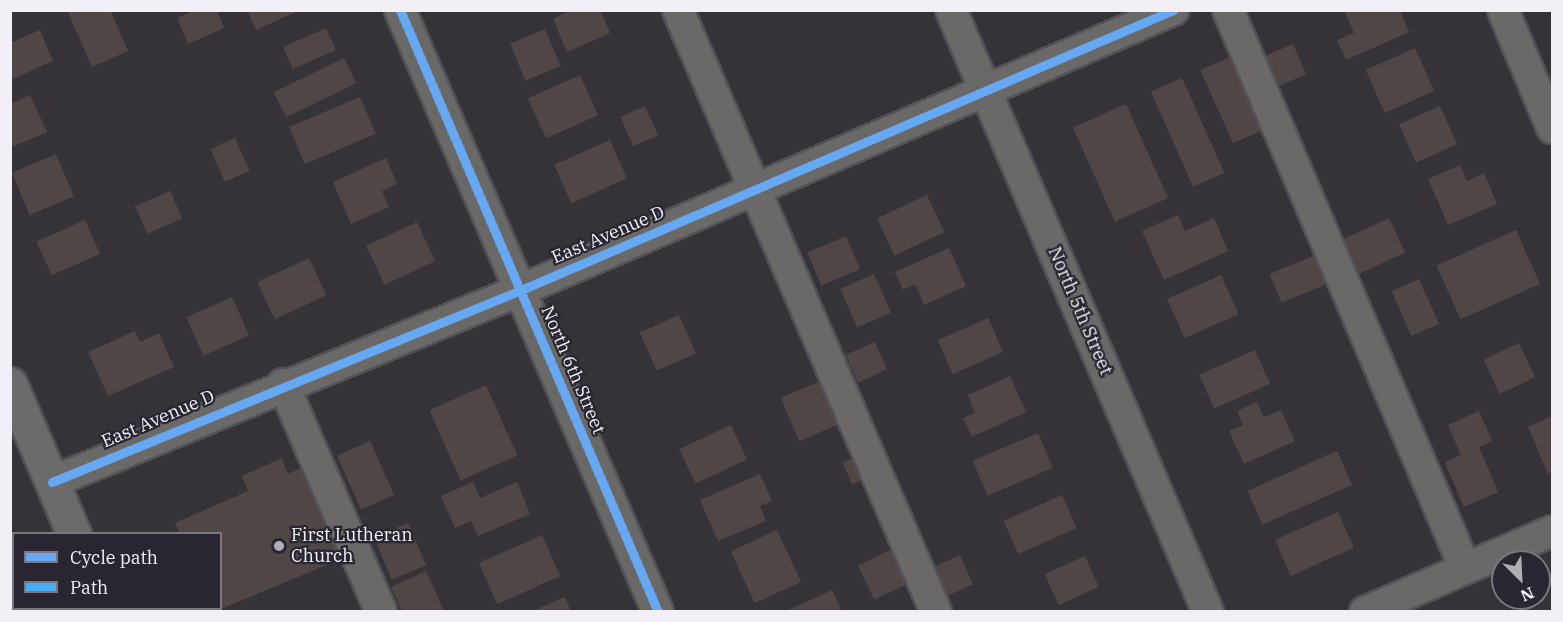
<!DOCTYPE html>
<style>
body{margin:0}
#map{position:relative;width:1563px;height:622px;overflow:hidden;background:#353338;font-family:"IBM Plex Serif",serif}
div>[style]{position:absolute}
.building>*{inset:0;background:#504645;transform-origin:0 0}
.roads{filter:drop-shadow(2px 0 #535256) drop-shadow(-2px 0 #535256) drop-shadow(0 2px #535256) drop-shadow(0 -2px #535256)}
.minor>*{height:30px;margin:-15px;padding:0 15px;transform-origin:15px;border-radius:15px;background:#6b6968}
.major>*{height:33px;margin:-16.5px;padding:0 16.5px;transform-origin:16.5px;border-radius:16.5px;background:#6c6a6b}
.quiet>*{height:8px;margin-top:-4px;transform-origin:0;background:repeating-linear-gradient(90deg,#46acf6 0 15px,transparent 0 23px)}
.cycleway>*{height:9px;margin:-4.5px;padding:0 4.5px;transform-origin:4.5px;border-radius:4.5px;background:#66a8f1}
.dots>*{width:16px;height:16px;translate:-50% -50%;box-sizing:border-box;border:3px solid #2a2631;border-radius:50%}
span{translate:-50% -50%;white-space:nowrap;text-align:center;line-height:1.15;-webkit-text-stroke:4.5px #2a2631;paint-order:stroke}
.street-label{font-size:18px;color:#f2eff6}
.poi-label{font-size:18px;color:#f2eff6}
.left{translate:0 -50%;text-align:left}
.frame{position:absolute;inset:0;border:12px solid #f2eff6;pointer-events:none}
.legend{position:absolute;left:12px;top:532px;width:210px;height:78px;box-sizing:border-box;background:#2a2631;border:2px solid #7a7680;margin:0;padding:8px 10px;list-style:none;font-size:18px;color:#f2eff6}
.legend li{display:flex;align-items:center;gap:12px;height:30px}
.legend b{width:30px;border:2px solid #7a7680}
.north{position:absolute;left:1491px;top:550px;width:60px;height:60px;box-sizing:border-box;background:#2a2631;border:2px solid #7a7680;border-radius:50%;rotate:156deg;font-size:16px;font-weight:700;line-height:24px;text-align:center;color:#f2eff6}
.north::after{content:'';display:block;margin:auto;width:21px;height:27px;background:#b0adb4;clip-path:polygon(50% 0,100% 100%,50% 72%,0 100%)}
</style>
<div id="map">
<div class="building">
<i style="clip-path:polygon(67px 10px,110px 10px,128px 51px,92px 67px)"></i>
<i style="clip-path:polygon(195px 10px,217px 10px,224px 28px,188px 44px,177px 18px)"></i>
<i style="clip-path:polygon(247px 10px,300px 10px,256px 30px)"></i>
<i style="clip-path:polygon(572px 10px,600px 10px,610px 33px,567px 52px,553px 19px)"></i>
<i style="clip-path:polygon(1349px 10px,1400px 10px,1409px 32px,1346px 60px,1337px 40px,1354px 33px,1345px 12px)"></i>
<i style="left:326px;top:28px;width:24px;height:47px;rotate:66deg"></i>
<i style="left:545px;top:29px;width:40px;height:38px;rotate:67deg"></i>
<i style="clip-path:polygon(40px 30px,53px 61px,10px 80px,10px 43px)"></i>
<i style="left:1293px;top:44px;width:33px;height:30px;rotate:67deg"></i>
<i style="left:1415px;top:48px;width:47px;height:54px;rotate:66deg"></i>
<i style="left:1237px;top:54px;width:80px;height:40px;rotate:66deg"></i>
<i style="left:344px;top:58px;width:28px;height:78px;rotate:64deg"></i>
<i style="left:580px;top:75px;width:44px;height:57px;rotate:66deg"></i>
<i style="left:1182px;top:78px;width:104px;height:34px;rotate:66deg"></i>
<i style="clip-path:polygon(30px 95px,47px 132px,10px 148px,10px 104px)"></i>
<i style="left:360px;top:97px;width:40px;height:77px;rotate:67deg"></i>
<i style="left:1126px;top:104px;width:103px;height:58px;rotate:66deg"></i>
<i style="left:645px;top:106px;width:32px;height:27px;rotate:66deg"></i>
<i style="left:1440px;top:106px;width:42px;height:45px;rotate:66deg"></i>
<i style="left:235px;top:138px;width:36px;height:27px;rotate:66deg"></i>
<i style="left:610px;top:140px;width:42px;height:61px;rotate:66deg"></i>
<i style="left:56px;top:154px;width:46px;height:48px;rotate:67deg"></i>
<i style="clip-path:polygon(386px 158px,397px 184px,382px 191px,389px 207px,351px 224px,333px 182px)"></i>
<i style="clip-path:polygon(1460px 165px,1467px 181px,1484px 173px,1497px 204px,1448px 225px,1428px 179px)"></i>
<i style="left:170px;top:191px;width:30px;height:38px;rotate:66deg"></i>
<i style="left:927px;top:195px;width:41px;height:55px;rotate:65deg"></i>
<i style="clip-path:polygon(1178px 215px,1185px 231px,1214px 218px,1228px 251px,1164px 280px,1142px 231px)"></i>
<i style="left:1389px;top:218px;width:38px;height:51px;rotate:65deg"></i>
<i style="left:85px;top:220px;width:37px;height:53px;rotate:66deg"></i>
<i style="left:417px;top:222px;width:43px;height:56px;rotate:65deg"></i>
<i style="left:1516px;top:230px;width:59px;height:87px;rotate:66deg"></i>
<i style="left:846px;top:236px;width:36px;height:42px;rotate:67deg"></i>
<i style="clip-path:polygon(949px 248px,966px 286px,924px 305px,915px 284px,903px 290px,895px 272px)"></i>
<i style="left:1316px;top:255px;width:31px;height:50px;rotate:68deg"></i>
<i style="left:309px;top:258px;width:41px;height:57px;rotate:65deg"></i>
<i style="left:874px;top:274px;width:42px;height:37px;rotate:66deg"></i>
<i style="left:1221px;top:275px;width:43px;height:59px;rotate:66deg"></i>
<i style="left:1419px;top:279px;width:49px;height:30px;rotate:66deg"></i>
<i style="left:232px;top:297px;width:42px;height:50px;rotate:66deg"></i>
<i style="left:679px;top:315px;width:42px;height:43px;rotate:66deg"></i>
<i style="left:988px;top:318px;width:37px;height:55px;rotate:66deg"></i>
<i style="clip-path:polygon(135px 331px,140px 342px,159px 333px,174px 367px,108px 396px,88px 352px)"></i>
<i style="left:875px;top:342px;width:30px;height:32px;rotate:66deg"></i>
<i style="left:1519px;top:343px;width:38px;height:39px;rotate:65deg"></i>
<i style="left:1255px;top:350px;width:37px;height:61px;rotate:66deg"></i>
<i style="clip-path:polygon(1010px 376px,1026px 412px,972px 437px,963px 418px,975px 413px,968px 395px)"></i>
<i style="left:825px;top:379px;width:47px;height:48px;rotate:67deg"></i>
<i style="left:486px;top:385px;width:77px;height:62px;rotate:66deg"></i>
<i style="clip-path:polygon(1257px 402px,1264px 417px,1281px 410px,1295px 441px,1244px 464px,1229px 431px,1243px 425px,1237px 411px)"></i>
<i style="clip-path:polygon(1479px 411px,1492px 441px,1479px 447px,1498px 492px,1464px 507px,1445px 462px,1461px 455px,1448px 425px)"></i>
<i style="clip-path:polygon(1552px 416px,1552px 472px,1548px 474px,1528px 427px)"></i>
<i style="left:731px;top:425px;width:38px;height:57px;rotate:65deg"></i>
<i style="left:1038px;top:433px;width:38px;height:71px;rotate:67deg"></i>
<i style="left:370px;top:441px;width:59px;height:36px;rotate:66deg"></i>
<i style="left:1337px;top:451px;width:37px;height:98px;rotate:66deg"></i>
<i style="left:857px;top:456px;width:24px;height:16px;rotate:66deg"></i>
<i style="clip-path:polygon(282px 458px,288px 474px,303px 467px,343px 558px,214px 612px,220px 608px,220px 534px,180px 534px,175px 523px,248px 491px,242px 476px)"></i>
<i style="clip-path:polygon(760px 474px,772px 501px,760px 506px,766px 521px,718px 541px,700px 500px)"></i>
<i style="clip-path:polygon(473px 482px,480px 498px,517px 482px,530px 514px,478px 536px,471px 521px,455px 528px,441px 496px)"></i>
<i style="left:1062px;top:495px;width:36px;height:64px;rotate:66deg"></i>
<i style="left:1338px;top:512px;width:39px;height:69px;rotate:66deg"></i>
<i style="left:408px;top:523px;width:46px;height:37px;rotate:67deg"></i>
<i style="left:777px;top:530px;width:57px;height:51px;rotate:65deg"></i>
<i style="left:542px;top:535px;width:45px;height:69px;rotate:66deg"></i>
<i style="left:897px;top:547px;width:38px;height:43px;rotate:65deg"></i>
<i style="left:960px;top:555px;width:32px;height:30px;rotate:66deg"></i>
<i style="left:1085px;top:556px;width:34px;height:44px;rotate:66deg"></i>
<i style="clip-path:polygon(426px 571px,444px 611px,402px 612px,391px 587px)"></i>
<i style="clip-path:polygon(832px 590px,842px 612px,784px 612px)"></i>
<i style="clip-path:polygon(565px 597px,571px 612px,531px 612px)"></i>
</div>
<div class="roads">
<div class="minor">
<i style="left:400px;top:10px;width:655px;rotate:66.8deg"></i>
<i style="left:678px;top:10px;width:655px;rotate:66.8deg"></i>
<i style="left:951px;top:10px;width:655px;rotate:66.88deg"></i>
<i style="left:1228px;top:10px;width:606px;rotate:66.99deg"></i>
<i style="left:1503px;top:10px;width:128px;rotate:67.4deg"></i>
<i style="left:283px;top:384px;width:248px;rotate:66.7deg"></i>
<i style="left:52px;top:482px;width:507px;rotate:-22.26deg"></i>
<i style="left:521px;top:290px;width:710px;rotate:-23.24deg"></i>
<i style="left:1365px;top:612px;width:204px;rotate:-23.4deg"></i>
</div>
<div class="major">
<i style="left:10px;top:384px;width:163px;rotate:66.9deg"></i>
<i style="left:107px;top:608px;width:4px;rotate:76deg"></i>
</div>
</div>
<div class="quiet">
<i style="left:10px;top:538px;width:4px;rotate:14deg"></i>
</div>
<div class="cycleway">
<i style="left:400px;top:10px;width:655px;rotate:66.8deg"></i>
<i style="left:52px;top:482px;width:507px;rotate:-22.26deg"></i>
<i style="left:521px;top:290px;width:710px;rotate:-23.24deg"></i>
</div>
<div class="dots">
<i style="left:279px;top:546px;background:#b0adb4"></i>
</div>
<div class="street-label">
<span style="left:608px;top:235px;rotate:-23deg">East Avenue D</span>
<span style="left:1080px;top:311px;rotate:67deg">North 5th Street</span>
<span style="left:573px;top:370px;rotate:67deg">North 6th Street</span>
<span style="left:158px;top:419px;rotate:-23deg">East Avenue D</span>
</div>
<div class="poi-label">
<span class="left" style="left:291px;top:546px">First Lutheran<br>Church</span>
</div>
<div class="frame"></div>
<ul class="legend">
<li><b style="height:8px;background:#66a8f1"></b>Cycle path</li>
<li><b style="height:8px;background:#46acf6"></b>Path</li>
</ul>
<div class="north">N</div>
</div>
